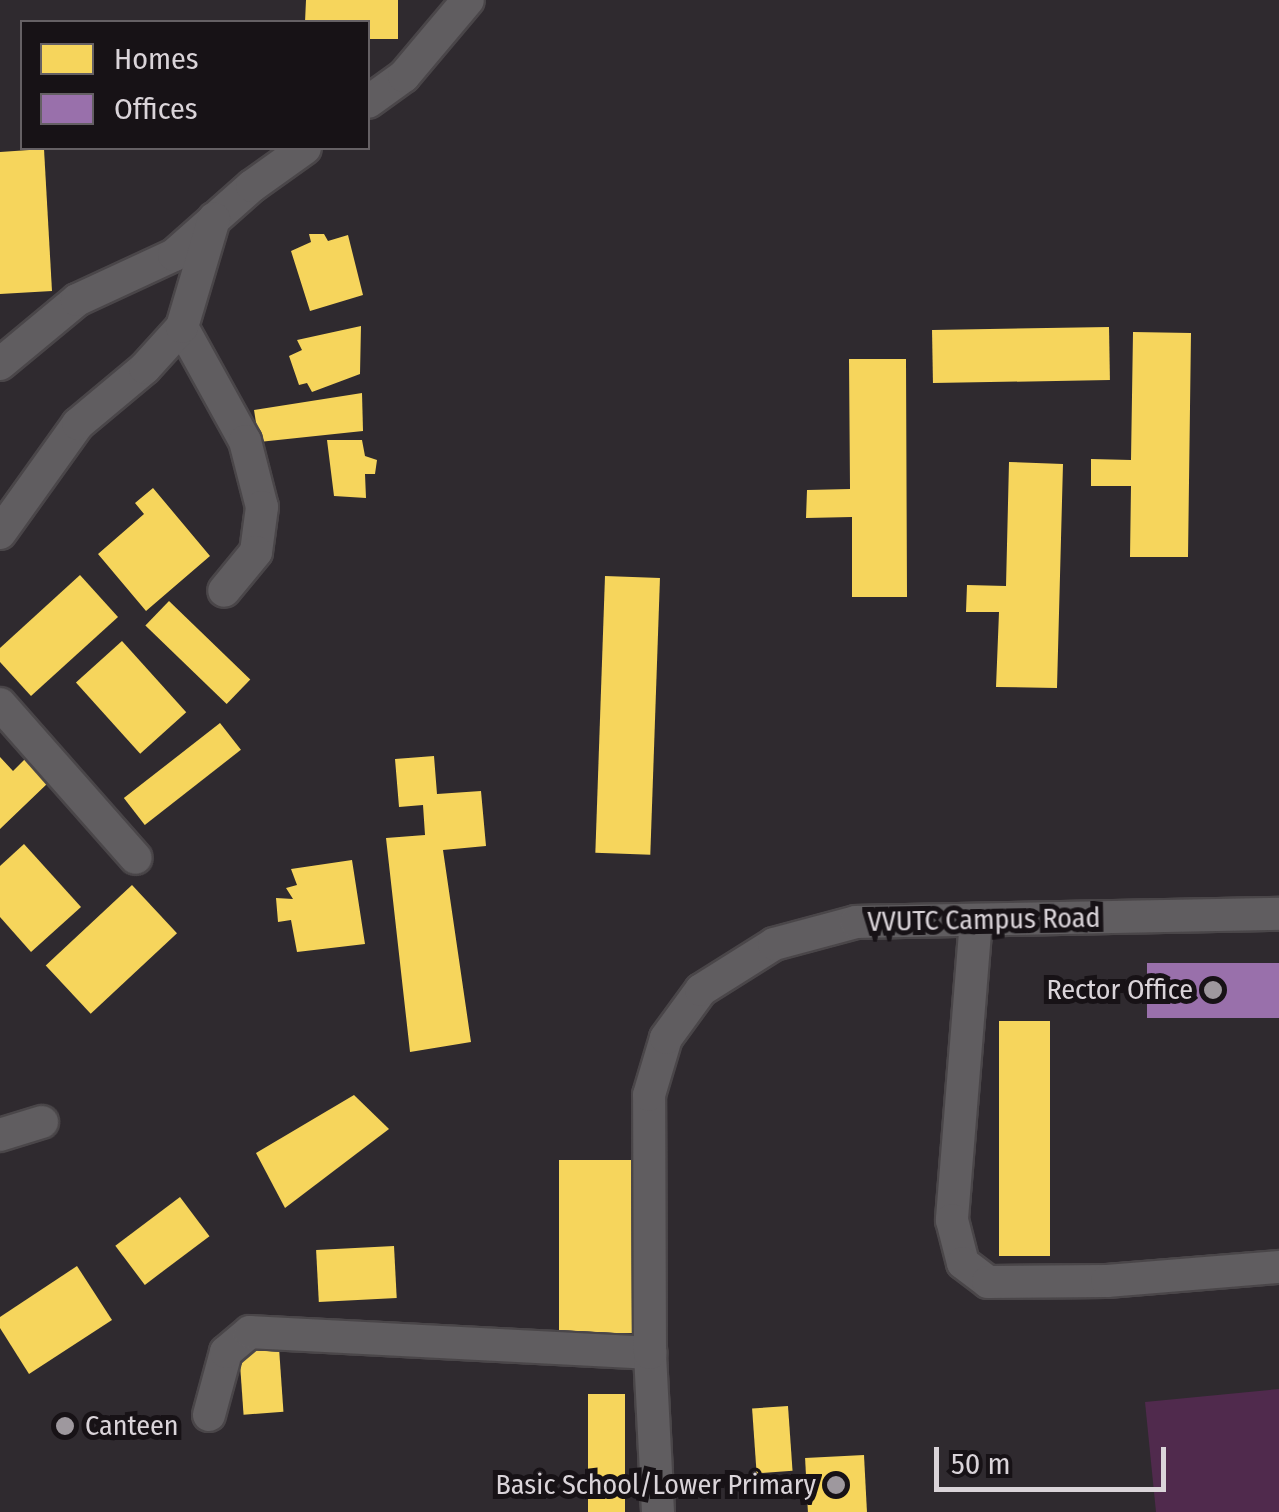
<!DOCTYPE html>
<style>
body{margin:0}
#map{position:relative;width:1279px;height:1512px;overflow:hidden;background:#2f2a2f;font-family:"Fira Sans Condensed",sans-serif}
div>[style]{position:absolute}
.green>*{inset:0;background:#502a4d}
.homes>*{inset:0;background:#f6d55c;transform-origin:0 0}
.offices>*{inset:0;background:#9970ab;transform-origin:0 0}
.roads{filter:drop-shadow(2px 0 #4a4649) drop-shadow(-2px 0 #4a4649) drop-shadow(0 2px #4a4649) drop-shadow(0 -2px #4a4649)}
.minor>*{height:32px;margin:-16px;padding:0 16px;transform-origin:16px;border-radius:16px;background:#605d60}
.dots>*{width:28px;height:28px;translate:-50% -50%;box-sizing:border-box;border:5px solid #171216;border-radius:50%}
span{translate:-50% -50%;white-space:nowrap;text-align:center;line-height:1.15;-webkit-text-stroke:10px #171216;paint-order:stroke}
.street-label{font-size:28px;color:#dad4d9}
.poi-label{font-size:28px;color:#dad4d9}
.right{translate:-100% -50%;text-align:right}
.left{translate:0 -50%;text-align:left}
.legend{position:absolute;left:20px;top:20px;width:350px;height:130px;box-sizing:border-box;background:#171216;border:2px solid #656064;margin:0;padding:12px 18px;list-style:none;font-size:30px;color:#dad4d9}
.legend li{display:flex;align-items:center;gap:20px;height:50px}
.legend b{width:50px;border:2px solid #656064}
.scale{position:absolute;left:934px;top:1447px;width:232px;height:45px;box-sizing:border-box;border:5px solid #dad4d9;border-top:0;padding-left:12px;font-size:30px;line-height:35px;white-space:nowrap;color:#dad4d9;-webkit-text-stroke:8px #171216;paint-order:stroke}
</style>
<div id="map">
<div class="green">
<i style="clip-path:polygon(1279px 1389px,1279px 1512px,1156px 1512px,1145px 1402px)"></i>
</div>
<div class="homes">
<i style="clip-path:polygon(306px 0,398px 0,398px 39px,368px 39px,368px 22px,305px 22px)"></i>
<i style="clip-path:polygon(44px 149px,52px 291px,0 294px,0 152px)"></i>
<i style="clip-path:polygon(309px 234px,324px 234px,328px 241px,348px 235px,363px 295px,310px 311px,291px 251px,311px 242px)"></i>
<i style="clip-path:polygon(361px 326px,360px 374px,312px 392px,307px 383px,299px 385px,289px 356px,302px 350px,297px 340px)"></i>
<i style="left:1109px;top:327px;width:53px;height:177px;rotate:89deg"></i>
<i style="clip-path:polygon(1133px 332px,1191px 333px,1188px 557px,1130px 557px,1131px 486px,1091px 486px,1091px 459px,1131px 460px)"></i>
<i style="clip-path:polygon(849px 359px,906px 359px,907px 597px,852px 597px,852px 517px,806px 518px,807px 490px,850px 489px)"></i>
<i style="clip-path:polygon(362px 393px,363px 431px,259px 442px,254px 410px)"></i>
<i style="clip-path:polygon(327px 440px,362px 440px,365px 456px,377px 460px,375px 474px,365px 474px,366px 498px,334px 496px)"></i>
<i style="clip-path:polygon(1009px 462px,1063px 464px,1057px 688px,996px 687px,999px 612px,966px 612px,967px 585px,1006px 586px)"></i>
<i style="clip-path:polygon(153px 488px,210px 556px,146px 611px,98px 554px,144px 514px,135px 503px)"></i>
<i style="clip-path:polygon(80px 575px,118px 617px,31px 696px,0 662px,0 648px)"></i>
<i style="left:605px;top:576px;width:55px;height:277px;rotate:2deg"></i>
<i style="left:169px;top:601px;width:113px;height:34px;rotate:44deg"></i>
<i style="left:122px;top:641px;width:96px;height:62px;rotate:48deg"></i>
<i style="left:220px;top:723px;width:34px;height:122px;rotate:52deg"></i>
<i style="clip-path:polygon(434px 756px,437px 794px,481px 791px,486px 846px,443px 850px,471px 1042px,410px 1052px,386px 838px,425px 835px,423px 805px,399px 807px,395px 759px)"></i>
<i style="clip-path:polygon(0 757px,13px 771px,26px 758px,49px 782px,0 829px)"></i>
<i style="clip-path:polygon(24px 844px,81px 907px,31px 952px,0 917px,0 866px)"></i>
<i style="clip-path:polygon(352px 860px,365px 944px,297px 952px,291px 920px,278px 922px,276px 898px,293px 899px,286px 888px,297px 885px,291px 869px)"></i>
<i style="left:132px;top:885px;width:66px;height:118px;rotate:47deg"></i>
<i style="left:1050px;top:1021px;width:235px;height:51px;rotate:90deg"></i>
<i style="clip-path:polygon(354px 1095px,389px 1129px,285px 1208px,256px 1153px)"></i>
<i style="left:559px;top:1160px;width:73px;height:173px"></i>
<i style="left:180px;top:1197px;width:49px;height:81px;rotate:53deg"></i>
<i style="left:394px;top:1246px;width:52px;height:78px;rotate:87deg"></i>
<i style="clip-path:polygon(77px 1266px,112px 1320px,29px 1374px,0 1328px,0 1317px)"></i>
<i style="left:279px;top:1348px;width:64px;height:40px;rotate:86deg"></i>
<i style="left:588px;top:1394px;width:37px;height:118px"></i>
<i style="left:788px;top:1406px;width:65px;height:36px;rotate:86deg"></i>
<i style="left:864px;top:1455px;width:57px;height:59px;rotate:87deg"></i>
</div>
<div class="offices">
<i style="left:1147px;top:963px;width:132px;height:55px"></i>
</div>
<div class="roads">
<div class="minor">
<i style="left:368px;top:102px;width:44px;rotate:-35.8deg"></i>
<i style="left:404px;top:76px;width:99px;rotate:-49.9deg"></i>
<i style="left:182px;top:327px;width:130px;rotate:61.1deg"></i>
<i style="left:245px;top:441px;width:68px;rotate:75.6deg"></i>
<i style="left:262px;top:507px;width:45px;rotate:97.6deg"></i>
<i style="left:256px;top:552px;width:50px;rotate:129.4deg"></i>
<i style="left:0;top:364px;width:100px;rotate:-39.7deg"></i>
<i style="left:77px;top:300px;width:107px;rotate:-24.9deg"></i>
<i style="left:174px;top:255px;width:104px;rotate:-41.5deg"></i>
<i style="left:252px;top:186px;width:65px;rotate:-35.6deg"></i>
<i style="left:0;top:533px;width:134px;rotate:-54.4deg"></i>
<i style="left:78px;top:424px;width:87px;rotate:-39.9deg"></i>
<i style="left:145px;top:368px;width:55px;rotate:-47.9deg"></i>
<i style="left:182px;top:327px;width:113px;rotate:-73.5deg"></i>
<i style="left:0;top:704px;width:205px;rotate:48.6deg"></i>
<i style="left:976px;top:920px;width:301px;rotate:94.6deg"></i>
<i style="left:952px;top:1220px;width:44px;rotate:75.7deg"></i>
<i style="left:963px;top:1263px;width:31px;rotate:37deg"></i>
<i style="left:988px;top:1282px;width:119px;rotate:-0.5deg"></i>
<i style="left:1107px;top:1281px;width:173px;rotate:-4.7deg"></i>
<i style="left:0;top:1135px;width:44px;rotate:-17.2deg"></i>
<i style="left:209px;top:1415px;width:65px;rotate:-74.9deg"></i>
<i style="left:226px;top:1352px;width:31px;rotate:-40deg"></i>
<i style="left:250px;top:1332px;width:401px;rotate:3deg"></i>
<i style="left:658px;top:1512px;width:159px;rotate:-92.9deg"></i>
<i style="left:650px;top:1353px;width:258px;rotate:-90.2deg"></i>
<i style="left:649px;top:1095px;width:59px;rotate:-73.4deg"></i>
<i style="left:666px;top:1038px;width:59px;rotate:-53.9deg"></i>
<i style="left:701px;top:990px;width:86px;rotate:-32.2deg"></i>
<i style="left:774px;top:944px;width:85px;rotate:-15deg"></i>
<i style="left:856px;top:922px;width:423px;rotate:-1.1deg"></i>
</div>
</div>
<div class="dots">
<i style="left:1213px;top:990px;background:#9e989e"></i>
<i style="left:65px;top:1426px;background:#9e989e"></i>
<i style="left:836px;top:1485px;background:#9e989e"></i>
</div>
<div class="street-label">
<span style="left:984px;top:920px;rotate:-1deg">VVUTC Campus Road</span>
</div>
<div class="poi-label">
<span class="right" style="left:1193px;top:990px">Rector Office</span>
<span class="left" style="left:85px;top:1426px">Canteen</span>
<span class="right" style="left:816px;top:1485px">Basic School/Lower Primary</span>
</div>
<ul class="legend">
<li><b style="height:28px;background:#f6d55c"></b>Homes</li>
<li><b style="height:28px;background:#9970ab"></b>Offices</li>
</ul>
<div class="scale">50 m</div>
</div>
